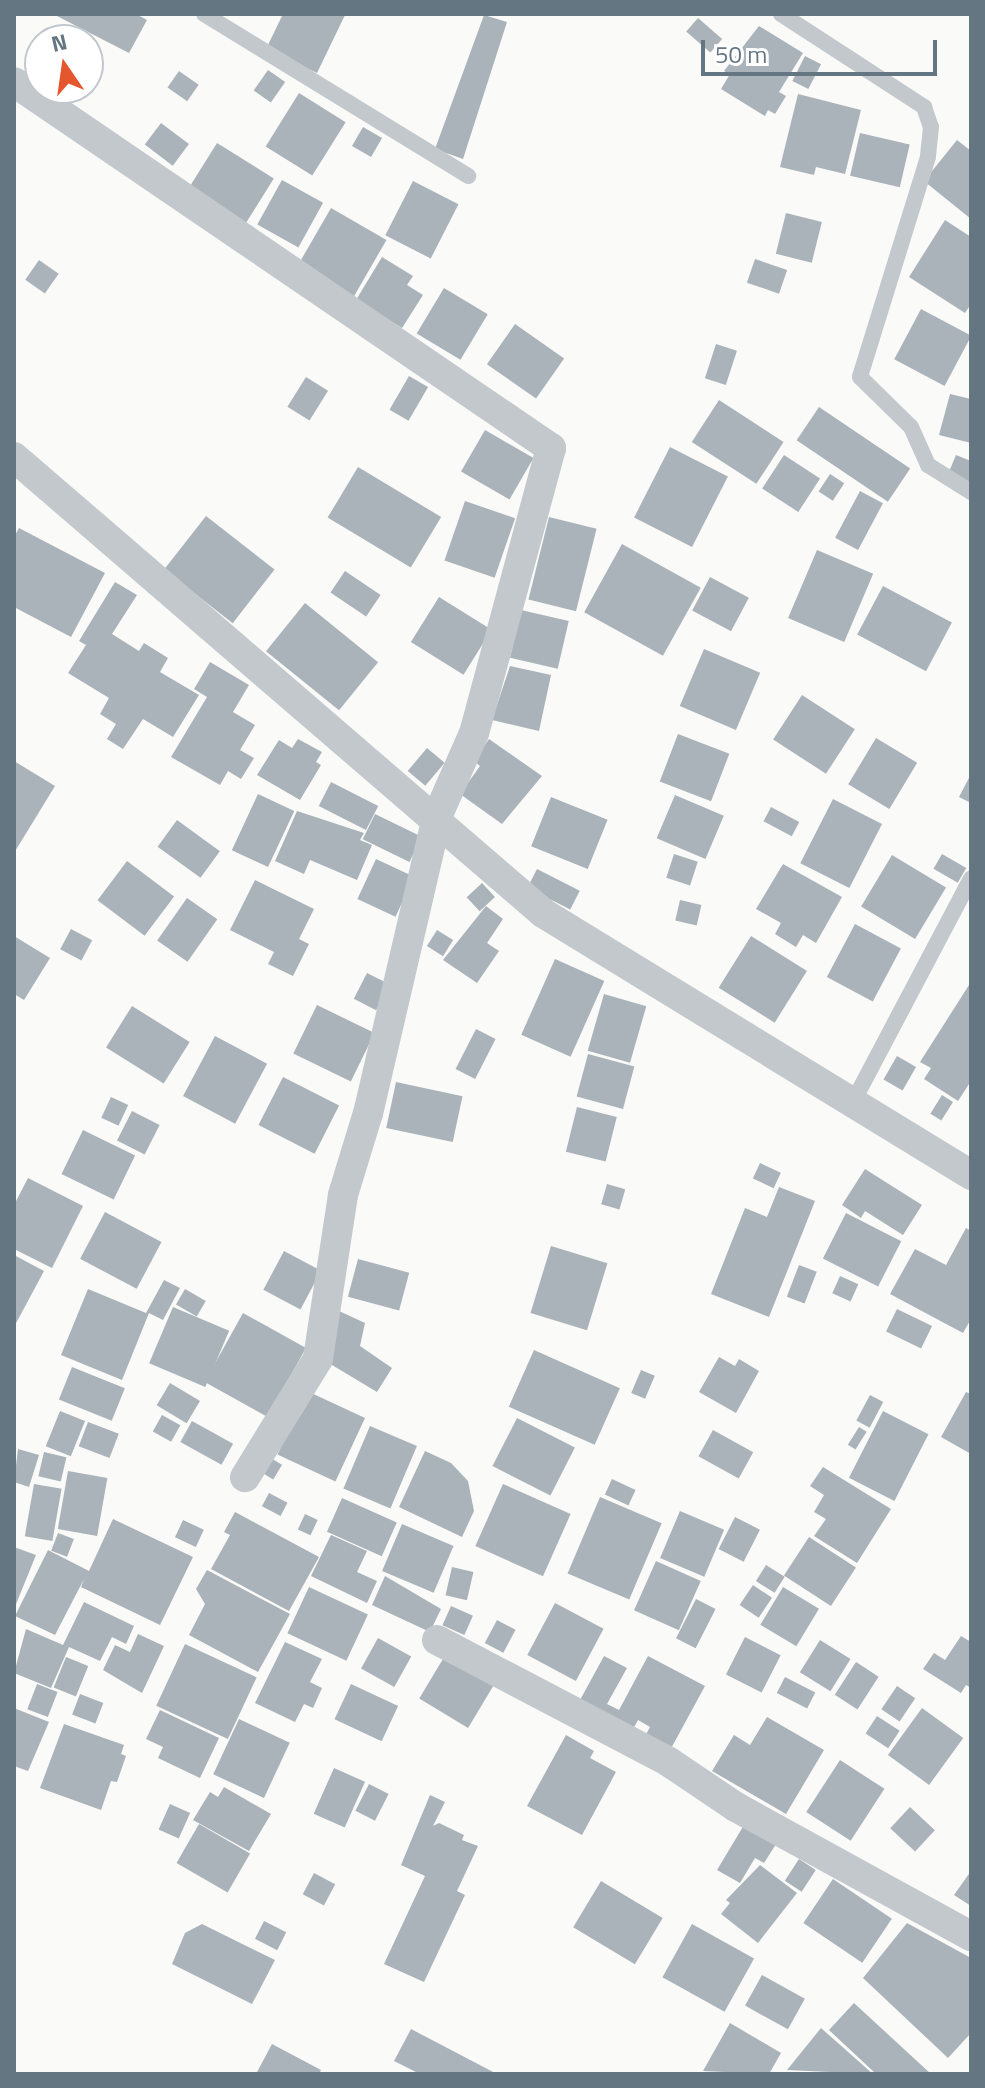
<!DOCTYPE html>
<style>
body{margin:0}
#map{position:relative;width:985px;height:2088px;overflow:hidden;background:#fafaf8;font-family:"Titillium Web",sans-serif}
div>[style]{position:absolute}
.building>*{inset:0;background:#aab3b9;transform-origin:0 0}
.service>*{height:16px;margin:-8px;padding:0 8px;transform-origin:8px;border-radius:8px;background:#c3c8cc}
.minor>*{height:30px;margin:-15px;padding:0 15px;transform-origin:15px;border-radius:15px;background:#c3c8cc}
span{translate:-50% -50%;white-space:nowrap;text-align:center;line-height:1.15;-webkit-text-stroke:8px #fff;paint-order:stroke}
.frame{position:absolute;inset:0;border:16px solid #657683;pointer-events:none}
.north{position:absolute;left:24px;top:24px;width:80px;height:80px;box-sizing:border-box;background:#fff;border:2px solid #c1c8cd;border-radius:50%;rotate:347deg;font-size:22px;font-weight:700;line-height:32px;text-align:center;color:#657683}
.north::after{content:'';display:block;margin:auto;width:28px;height:36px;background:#e4572e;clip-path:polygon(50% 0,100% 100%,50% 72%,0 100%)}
.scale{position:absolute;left:701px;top:40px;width:236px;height:36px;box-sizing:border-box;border:4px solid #657683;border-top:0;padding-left:10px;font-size:24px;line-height:28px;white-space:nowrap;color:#657683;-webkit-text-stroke:6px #fff;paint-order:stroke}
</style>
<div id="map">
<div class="building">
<i style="clip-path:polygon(53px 14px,136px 14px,147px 20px,129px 53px)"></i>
<i style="clip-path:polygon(283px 14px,345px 15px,317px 73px,266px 49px)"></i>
<i style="clip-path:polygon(484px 15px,507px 22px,463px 159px,435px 149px)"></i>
<i style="left:698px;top:18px;width:32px;height:18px;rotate:41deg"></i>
<i style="clip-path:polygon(759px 26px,803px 53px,779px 92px,786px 96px,775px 114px,768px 110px,765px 116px,721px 89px,730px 74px,724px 71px)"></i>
<i style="left:805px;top:56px;width:18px;height:28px;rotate:27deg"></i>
<i style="left:268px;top:70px;width:21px;height:25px;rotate:35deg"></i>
<i style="left:179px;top:71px;width:24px;height:20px;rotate:35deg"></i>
<i style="left:299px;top:93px;width:55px;height:63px;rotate:32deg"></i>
<i style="clip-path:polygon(798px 94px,861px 110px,845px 174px,816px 167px,814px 175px,780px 167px)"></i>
<i style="left:161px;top:123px;width:35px;height:27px;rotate:37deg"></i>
<i style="left:363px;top:127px;width:22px;height:22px;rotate:30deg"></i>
<i style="left:860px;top:133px;width:51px;height:44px;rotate:13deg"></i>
<i style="clip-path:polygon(957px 140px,971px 151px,971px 219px,924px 181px)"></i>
<i style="left:217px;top:143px;width:67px;height:52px;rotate:32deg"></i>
<i style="left:282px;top:180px;width:47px;height:51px;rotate:29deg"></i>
<i style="left:413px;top:181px;width:51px;height:61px;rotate:27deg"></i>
<i style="left:331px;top:208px;width:64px;height:66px;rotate:30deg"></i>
<i style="left:786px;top:213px;width:37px;height:42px;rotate:14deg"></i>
<i style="clip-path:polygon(945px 220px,971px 237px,971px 304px,965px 313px,909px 277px)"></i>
<i style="clip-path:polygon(382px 257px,413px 276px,407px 285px,423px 295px,402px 328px,356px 300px)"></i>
<i style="left:755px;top:259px;width:34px;height:25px;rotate:19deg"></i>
<i style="left:39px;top:260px;width:24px;height:24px;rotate:35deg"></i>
<i style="left:444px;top:288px;width:51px;height:53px;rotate:31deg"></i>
<i style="left:921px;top:309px;width:57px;height:57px;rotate:28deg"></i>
<i style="left:515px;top:324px;width:60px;height:49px;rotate:35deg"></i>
<i style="left:716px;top:344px;width:22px;height:36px;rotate:18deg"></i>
<i style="left:409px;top:376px;width:22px;height:39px;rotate:30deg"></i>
<i style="left:306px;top:377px;width:26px;height:35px;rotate:32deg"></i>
<i style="clip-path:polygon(950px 394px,971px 399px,971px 443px,939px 435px)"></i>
<i style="left:719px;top:400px;width:77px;height:50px;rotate:33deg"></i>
<i style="left:819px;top:407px;width:110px;height:40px;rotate:34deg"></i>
<i style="left:485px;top:430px;width:56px;height:48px;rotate:30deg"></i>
<i style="left:670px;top:447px;width:65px;height:79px;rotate:27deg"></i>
<i style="left:784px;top:455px;width:43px;height:40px;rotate:33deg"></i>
<i style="clip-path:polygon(956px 455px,971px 461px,971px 483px,948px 474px)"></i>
<i style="left:358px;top:467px;width:97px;height:59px;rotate:31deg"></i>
<i style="left:830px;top:474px;width:17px;height:21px;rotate:33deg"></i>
<i style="left:860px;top:491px;width:26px;height:53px;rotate:28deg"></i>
<i style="left:465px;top:501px;width:53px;height:63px;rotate:19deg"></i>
<i style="left:206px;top:516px;width:87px;height:68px;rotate:38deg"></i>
<i style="left:549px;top:517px;width:49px;height:85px;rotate:14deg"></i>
<i style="clip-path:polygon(19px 528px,105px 573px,71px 637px,14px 607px,14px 537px)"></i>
<i style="left:622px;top:544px;width:90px;height:78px;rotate:29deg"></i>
<i style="left:817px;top:550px;width:61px;height:74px;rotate:23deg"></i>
<i style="left:345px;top:571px;width:43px;height:26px;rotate:34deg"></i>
<i style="left:710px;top:577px;width:44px;height:38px;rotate:28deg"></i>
<i style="clip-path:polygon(115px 582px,137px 595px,112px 634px,139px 651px,144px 643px,168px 658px,160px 672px,199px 695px,173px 737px,143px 719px,123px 749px,107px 739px,116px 724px,100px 714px,109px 698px,68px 673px,86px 645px,79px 641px)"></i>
<i style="left:883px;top:586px;width:78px;height:55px;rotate:28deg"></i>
<i style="left:439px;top:597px;width:62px;height:53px;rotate:32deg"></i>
<i style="left:305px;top:603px;width:94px;height:62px;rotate:39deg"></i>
<i style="left:521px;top:610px;width:49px;height:49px;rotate:13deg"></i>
<i style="left:704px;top:649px;width:61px;height:62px;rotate:23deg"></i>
<i style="clip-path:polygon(210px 662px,249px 685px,233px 712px,255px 725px,240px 750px,254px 758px,241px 779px,228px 771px,220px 785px,171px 757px,207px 697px,194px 689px)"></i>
<i style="clip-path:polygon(510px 666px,551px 675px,539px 731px,492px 720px)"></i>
<i style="left:802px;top:695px;width:63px;height:53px;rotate:33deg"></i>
<i style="left:678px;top:734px;width:55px;height:51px;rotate:21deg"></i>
<i style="left:876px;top:738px;width:48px;height:54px;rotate:31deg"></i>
<i style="clip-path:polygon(298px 739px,322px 752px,316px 762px,321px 765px,300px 800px,257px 775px,279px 740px,292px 748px)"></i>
<i style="clip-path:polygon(489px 739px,542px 776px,502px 824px,460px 794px,480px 766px,474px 761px)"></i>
<i style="left:427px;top:748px;width:23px;height:30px;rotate:40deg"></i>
<i style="clip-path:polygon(14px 761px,55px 786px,14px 853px)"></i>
<i style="clip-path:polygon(971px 774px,971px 803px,959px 797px)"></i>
<i style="left:331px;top:782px;width:53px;height:27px;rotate:27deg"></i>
<i style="left:258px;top:794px;width:40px;height:62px;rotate:25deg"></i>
<i style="left:675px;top:795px;width:53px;height:47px;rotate:23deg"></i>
<i style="left:551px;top:797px;width:61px;height:53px;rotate:22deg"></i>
<i style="left:833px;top:799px;width:55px;height:72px;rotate:27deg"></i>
<i style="left:771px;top:807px;width:32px;height:16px;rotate:28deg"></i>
<i style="clip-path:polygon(297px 811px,364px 833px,360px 840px,372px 845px,357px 880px,310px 860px,304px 874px,275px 861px)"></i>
<i style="left:375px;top:814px;width:52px;height:28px;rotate:26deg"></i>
<i style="left:177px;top:820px;width:53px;height:33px;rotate:36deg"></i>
<i style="left:674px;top:854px;width:25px;height:25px;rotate:18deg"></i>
<i style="left:942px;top:854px;width:28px;height:17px;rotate:30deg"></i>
<i style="left:892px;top:855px;width:63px;height:60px;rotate:31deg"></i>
<i style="left:376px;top:859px;width:42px;height:44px;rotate:25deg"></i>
<i style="left:127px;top:861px;width:59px;height:49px;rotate:37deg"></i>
<i style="clip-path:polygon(783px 864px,842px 897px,816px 943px,803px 935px,796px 947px,775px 934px,781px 923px,756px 909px)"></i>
<i style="left:537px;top:869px;width:48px;height:21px;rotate:27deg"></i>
<i style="clip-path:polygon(255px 880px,314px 909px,299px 939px,309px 944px,293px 976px,268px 964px,274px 952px,230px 930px)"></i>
<i style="left:482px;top:883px;width:19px;height:21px;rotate:47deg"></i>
<i style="left:187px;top:898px;width:37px;height:52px;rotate:35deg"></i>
<i style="left:680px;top:900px;width:22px;height:21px;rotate:13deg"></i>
<i style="clip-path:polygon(486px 906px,503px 919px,487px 943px,499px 951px,477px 983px,443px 960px)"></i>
<i style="left:855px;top:924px;width:52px;height:60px;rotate:28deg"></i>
<i style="left:71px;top:929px;width:24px;height:23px;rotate:28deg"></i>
<i style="left:437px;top:930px;width:19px;height:19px;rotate:32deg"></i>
<i style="clip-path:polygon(14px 936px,50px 958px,24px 1000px,14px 994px)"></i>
<i style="left:751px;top:936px;width:66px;height:61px;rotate:32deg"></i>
<i style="left:555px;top:959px;width:54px;height:83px;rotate:24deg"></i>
<i style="left:367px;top:973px;width:25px;height:29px;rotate:27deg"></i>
<i style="clip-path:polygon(969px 985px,971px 1081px,958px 1101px,924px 1079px,931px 1068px,920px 1062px)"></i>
<i style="left:604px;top:994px;width:44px;height:59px;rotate:16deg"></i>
<i style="left:317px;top:1005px;width:64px;height:54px;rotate:26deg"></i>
<i style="left:132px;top:1006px;width:68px;height:49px;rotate:32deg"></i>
<i style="left:476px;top:1029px;width:22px;height:45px;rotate:27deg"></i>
<i style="left:215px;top:1036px;width:59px;height:68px;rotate:28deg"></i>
<i style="left:588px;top:1054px;width:48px;height:44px;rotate:15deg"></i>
<i style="left:897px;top:1056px;width:22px;height:27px;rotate:30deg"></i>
<i style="left:283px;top:1077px;width:63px;height:54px;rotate:27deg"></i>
<i style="left:396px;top:1082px;width:68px;height:47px;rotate:12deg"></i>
<i style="left:942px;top:1095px;width:13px;height:22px;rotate:32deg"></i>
<i style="left:111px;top:1097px;width:19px;height:23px;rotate:25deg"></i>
<i style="left:577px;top:1107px;width:41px;height:46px;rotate:14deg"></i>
<i style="left:132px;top:1111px;width:31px;height:33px;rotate:27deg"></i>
<i style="left:83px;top:1130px;width:58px;height:49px;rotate:26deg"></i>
<i style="left:760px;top:1163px;width:23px;height:17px;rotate:25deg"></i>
<i style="clip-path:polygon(865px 1169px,922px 1205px,903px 1235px,865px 1211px,861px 1218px,842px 1205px)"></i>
<i style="clip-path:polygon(28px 1178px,83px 1206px,52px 1268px,14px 1249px,14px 1205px)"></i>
<i style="left:607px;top:1184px;width:19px;height:21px;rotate:16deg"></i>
<i style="clip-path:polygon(779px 1187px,815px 1201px,769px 1317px,711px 1294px,745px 1208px,767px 1217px)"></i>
<i style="left:105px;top:1212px;width:64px;height:53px;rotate:28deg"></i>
<i style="left:846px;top:1213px;width:62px;height:51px;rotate:27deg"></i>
<i style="clip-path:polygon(966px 1228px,971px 1231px,971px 1319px,963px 1333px,890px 1294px,915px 1249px,946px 1265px)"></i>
<i style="left:551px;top:1246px;width:59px;height:70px;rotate:17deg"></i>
<i style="left:284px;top:1251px;width:42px;height:44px;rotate:28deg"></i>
<i style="clip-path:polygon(14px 1255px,44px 1271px,14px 1327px)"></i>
<i style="left:358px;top:1259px;width:53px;height:39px;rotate:15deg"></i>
<i style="left:799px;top:1265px;width:19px;height:34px;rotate:21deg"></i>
<i style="left:840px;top:1276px;width:20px;height:19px;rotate:24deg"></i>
<i style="clip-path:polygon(164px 1280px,180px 1288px,163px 1320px,149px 1313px,122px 1380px,61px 1355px,88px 1289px,146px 1313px)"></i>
<i style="left:185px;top:1289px;width:24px;height:18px;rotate:30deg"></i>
<i style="left:173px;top:1307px;width:61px;height:61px;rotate:23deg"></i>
<i style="left:897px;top:1309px;width:39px;height:25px;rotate:26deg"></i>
<i style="clip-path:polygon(339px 1311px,365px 1323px,360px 1346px,392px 1368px,377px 1392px,327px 1362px)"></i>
<i style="left:243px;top:1313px;width:72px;height:79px;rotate:29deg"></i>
<i style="left:534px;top:1350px;width:94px;height:62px;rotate:24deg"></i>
<i style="clip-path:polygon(719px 1357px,735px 1366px,739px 1359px,759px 1371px,736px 1413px,699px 1392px)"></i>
<i style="left:72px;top:1367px;width:57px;height:35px;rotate:22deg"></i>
<i style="left:641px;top:1370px;width:15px;height:25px;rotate:23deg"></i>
<i style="left:170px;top:1383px;width:35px;height:26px;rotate:31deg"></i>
<i style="left:307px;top:1391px;width:64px;height:70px;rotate:25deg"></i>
<i style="clip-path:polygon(966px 1392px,971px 1394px,971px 1454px,941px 1437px)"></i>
<i style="left:870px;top:1395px;width:15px;height:29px;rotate:28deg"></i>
<i style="left:60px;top:1411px;width:27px;height:38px;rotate:22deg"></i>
<i style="left:883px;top:1411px;width:51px;height:75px;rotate:27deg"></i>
<i style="left:162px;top:1415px;width:21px;height:19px;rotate:29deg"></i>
<i style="left:517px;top:1418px;width:65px;height:54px;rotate:27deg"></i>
<i style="left:192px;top:1421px;width:47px;height:24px;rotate:29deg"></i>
<i style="left:88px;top:1422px;width:33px;height:26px;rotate:21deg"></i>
<i style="left:370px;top:1426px;width:51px;height:68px;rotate:23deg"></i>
<i style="left:859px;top:1427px;width:9px;height:21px;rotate:32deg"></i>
<i style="left:713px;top:1430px;width:46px;height:30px;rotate:29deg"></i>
<i style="clip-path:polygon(18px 1449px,39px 1455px,29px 1487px,14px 1482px)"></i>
<i style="clip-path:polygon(425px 1451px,451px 1463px,468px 1481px,474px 1511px,462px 1537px,399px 1507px)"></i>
<i style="left:44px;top:1452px;width:23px;height:25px;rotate:13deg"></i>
<i style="left:264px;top:1454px;width:21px;height:17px;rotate:31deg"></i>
<i style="clip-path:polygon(823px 1467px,891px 1509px,857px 1563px,814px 1536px,826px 1519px,814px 1512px,824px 1495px,810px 1486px)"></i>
<i style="left:68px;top:1471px;width:40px;height:59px;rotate:10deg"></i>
<i style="left:612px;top:1479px;width:26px;height:17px;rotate:25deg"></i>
<i style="left:34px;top:1484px;width:28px;height:53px;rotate:10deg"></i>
<i style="left:503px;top:1484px;width:74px;height:68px;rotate:24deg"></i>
<i style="left:269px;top:1493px;width:21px;height:15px;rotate:28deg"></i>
<i style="left:600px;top:1497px;width:67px;height:83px;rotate:23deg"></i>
<i style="left:342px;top:1498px;width:60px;height:37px;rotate:24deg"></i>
<i style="left:680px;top:1511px;width:48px;height:51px;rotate:23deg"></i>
<i style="clip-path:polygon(235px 1512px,319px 1557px,289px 1611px,211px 1569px,230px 1535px,224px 1532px)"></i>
<i style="left:305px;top:1514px;width:14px;height:17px;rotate:25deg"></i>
<i style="left:735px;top:1517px;width:28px;height:36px;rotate:27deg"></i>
<i style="clip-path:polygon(113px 1519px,193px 1557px,160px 1625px,81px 1587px,84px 1579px,55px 1635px,15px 1616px,48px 1550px,89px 1571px)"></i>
<i style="left:183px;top:1520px;width:23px;height:19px;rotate:25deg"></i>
<i style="left:402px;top:1524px;width:56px;height:51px;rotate:23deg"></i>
<i style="left:58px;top:1533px;width:17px;height:19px;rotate:21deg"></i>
<i style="clip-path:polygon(331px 1535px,367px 1551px,357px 1572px,377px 1581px,367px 1603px,311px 1576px)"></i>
<i style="left:809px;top:1537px;width:56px;height:46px;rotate:33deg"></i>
<i style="clip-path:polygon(14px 1547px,36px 1555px,14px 1609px)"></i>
<i style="left:656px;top:1561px;width:49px;height:54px;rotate:24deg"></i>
<i style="left:766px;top:1565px;width:22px;height:19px;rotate:32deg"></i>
<i style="left:452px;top:1567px;width:22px;height:29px;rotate:13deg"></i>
<i style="clip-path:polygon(207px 1570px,290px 1614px,258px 1672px,189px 1635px,205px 1604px,196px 1589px)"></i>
<i style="clip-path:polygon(385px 1576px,441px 1609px,430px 1632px,372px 1605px)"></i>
<i style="left:753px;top:1585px;width:23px;height:24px;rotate:34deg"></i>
<i style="left:309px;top:1587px;width:65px;height:51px;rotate:25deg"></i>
<i style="left:783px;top:1587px;width:42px;height:44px;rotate:31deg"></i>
<i style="left:696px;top:1599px;width:22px;height:44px;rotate:27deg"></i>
<i style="clip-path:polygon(84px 1602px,134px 1626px,126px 1644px,112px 1637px,100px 1661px,69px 1647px,51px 1688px,14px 1673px,26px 1629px,63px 1645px)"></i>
<i style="left:555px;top:1603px;width:55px;height:59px;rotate:28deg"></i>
<i style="left:451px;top:1606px;width:24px;height:21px;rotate:24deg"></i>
<i style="left:497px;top:1620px;width:21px;height:26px;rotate:28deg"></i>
<i style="clip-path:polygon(138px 1634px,164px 1646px,142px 1693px,103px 1670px,115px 1645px,130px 1652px)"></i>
<i style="clip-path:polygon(961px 1636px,971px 1642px,971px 1688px,966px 1685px,961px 1693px,923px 1669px,934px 1653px,945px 1660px)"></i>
<i style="left:745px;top:1637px;width:40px;height:42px;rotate:27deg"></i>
<i style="left:378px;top:1638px;width:38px;height:35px;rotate:29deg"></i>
<i style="left:820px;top:1640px;width:36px;height:38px;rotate:32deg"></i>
<i style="clip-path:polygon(285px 1642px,322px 1659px,310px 1682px,322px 1688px,313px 1708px,304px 1704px,295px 1722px,255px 1703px)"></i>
<i style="left:185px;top:1644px;width:79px;height:68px;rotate:25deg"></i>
<i style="left:446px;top:1654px;width:57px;height:52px;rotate:31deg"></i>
<i style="clip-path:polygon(604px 1656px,627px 1668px,607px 1704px,619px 1710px,648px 1656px,705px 1686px,668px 1754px,643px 1740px,650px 1727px,638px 1720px,631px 1733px,580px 1700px)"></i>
<i style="left:66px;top:1657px;width:24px;height:33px;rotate:22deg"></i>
<i style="left:856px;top:1662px;width:27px;height:39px;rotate:33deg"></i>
<i style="left:785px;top:1677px;width:34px;height:18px;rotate:27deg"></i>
<i style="left:37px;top:1684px;width:22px;height:27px;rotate:21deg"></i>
<i style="left:351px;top:1684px;width:52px;height:39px;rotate:25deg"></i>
<i style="left:897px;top:1686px;width:22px;height:28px;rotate:34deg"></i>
<i style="left:80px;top:1694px;width:25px;height:22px;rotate:21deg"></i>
<i style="clip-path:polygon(14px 1708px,49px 1722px,28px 1771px,14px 1766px)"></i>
<i style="left:922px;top:1708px;width:51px;height:58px;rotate:36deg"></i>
<i style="clip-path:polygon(160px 1710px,219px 1738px,200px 1778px,158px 1758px,163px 1747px,146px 1739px)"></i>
<i style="left:877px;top:1716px;width:27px;height:21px;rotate:33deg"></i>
<i style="clip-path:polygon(767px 1717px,824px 1750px,786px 1814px,712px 1771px,734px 1735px,750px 1745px)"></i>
<i style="left:239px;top:1719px;width:56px;height:61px;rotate:25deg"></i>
<i style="clip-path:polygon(64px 1724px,124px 1745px,121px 1754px,126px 1756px,117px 1782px,111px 1781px,101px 1810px,40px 1788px)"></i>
<i style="clip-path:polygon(566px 1735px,594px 1751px,590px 1758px,616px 1772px,582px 1835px,527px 1806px)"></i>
<i style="left:840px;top:1760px;width:53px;height:62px;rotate:33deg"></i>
<i style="left:334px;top:1768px;width:34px;height:50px;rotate:24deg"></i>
<i style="left:369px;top:1784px;width:22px;height:30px;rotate:27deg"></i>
<i style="clip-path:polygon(224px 1787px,271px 1814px,249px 1851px,193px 1820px,210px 1792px,218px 1797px)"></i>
<i style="clip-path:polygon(430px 1795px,445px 1802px,433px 1826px,439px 1823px,464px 1835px,462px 1840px,478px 1846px,457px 1891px,465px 1895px,424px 1982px,384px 1964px,425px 1876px,401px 1865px)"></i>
<i style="left:170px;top:1804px;width:22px;height:28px;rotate:24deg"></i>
<i style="left:910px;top:1807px;width:34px;height:29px;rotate:43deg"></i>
<i style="left:199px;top:1824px;width:59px;height:45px;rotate:30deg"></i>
<i style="clip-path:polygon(744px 1825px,778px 1841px,764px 1863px,755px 1858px,740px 1883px,717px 1870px)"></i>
<i style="left:799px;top:1859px;width:20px;height:26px;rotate:33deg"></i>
<i style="clip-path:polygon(760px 1865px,797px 1893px,758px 1943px,721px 1914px,730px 1903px,726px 1900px)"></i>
<i style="clip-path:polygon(971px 1871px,971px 1906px,954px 1895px)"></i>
<i style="left:314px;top:1873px;width:24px;height:24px;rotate:28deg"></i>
<i style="left:833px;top:1879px;width:71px;height:53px;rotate:34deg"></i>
<i style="left:601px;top:1881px;width:72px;height:54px;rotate:31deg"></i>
<i style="left:264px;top:1921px;width:25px;height:20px;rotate:27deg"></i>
<i style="clip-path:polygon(907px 1923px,971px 1958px,971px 2033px,948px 2058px,863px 1978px)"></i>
<i style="clip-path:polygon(202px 1924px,275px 1960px,252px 2004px,172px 1964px,185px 1933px)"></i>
<i style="left:692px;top:1924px;width:71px;height:61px;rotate:29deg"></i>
<i style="left:762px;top:1975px;width:49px;height:35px;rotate:29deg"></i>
<i style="clip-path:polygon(854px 2003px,931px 2074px,876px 2074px,829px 2030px)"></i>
<i style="clip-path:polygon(730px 2023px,781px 2053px,769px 2074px,703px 2071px)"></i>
<i style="clip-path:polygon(821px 2028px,873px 2074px,787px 2070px)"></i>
<i style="clip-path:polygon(411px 2029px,497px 2074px,420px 2074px,394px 2061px)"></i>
<i style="clip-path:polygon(272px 2044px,321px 2070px,319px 2074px,256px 2074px)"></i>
</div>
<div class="service">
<i style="left:204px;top:14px;width:310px;rotate:31.5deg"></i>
<i style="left:781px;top:14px;width:171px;rotate:33deg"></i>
<i style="left:924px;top:107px;width:21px;rotate:71deg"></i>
<i style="left:931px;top:127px;width:30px;rotate:96deg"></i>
<i style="left:928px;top:157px;width:230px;rotate:107.2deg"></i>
<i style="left:860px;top:377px;width:71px;rotate:44.4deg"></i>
<i style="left:911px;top:427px;width:42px;rotate:65.9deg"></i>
<i style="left:928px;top:465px;width:51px;rotate:32.1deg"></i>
<i style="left:852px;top:1104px;width:255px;rotate:-62.2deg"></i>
</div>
<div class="minor">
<i style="left:14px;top:82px;width:650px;rotate:34.28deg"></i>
<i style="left:551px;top:448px;width:295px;rotate:105.1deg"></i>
<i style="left:474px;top:733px;width:92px;rotate:113.8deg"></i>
<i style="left:437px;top:817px;width:304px;rotate:103.1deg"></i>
<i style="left:368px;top:1113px;width:86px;rotate:107deg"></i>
<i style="left:343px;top:1195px;width:166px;rotate:98.7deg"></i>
<i style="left:318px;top:1359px;width:139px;rotate:121.7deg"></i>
<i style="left:14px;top:457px;width:698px;rotate:40.76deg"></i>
<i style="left:543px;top:913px;width:502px;rotate:31.47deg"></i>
<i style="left:437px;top:1640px;width:262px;rotate:27.7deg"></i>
<i style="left:669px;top:1762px;width:81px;rotate:33.9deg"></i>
<i style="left:736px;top:1807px;width:268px;rotate:28.8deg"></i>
</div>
<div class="frame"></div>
<div class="north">N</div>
<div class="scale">50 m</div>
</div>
